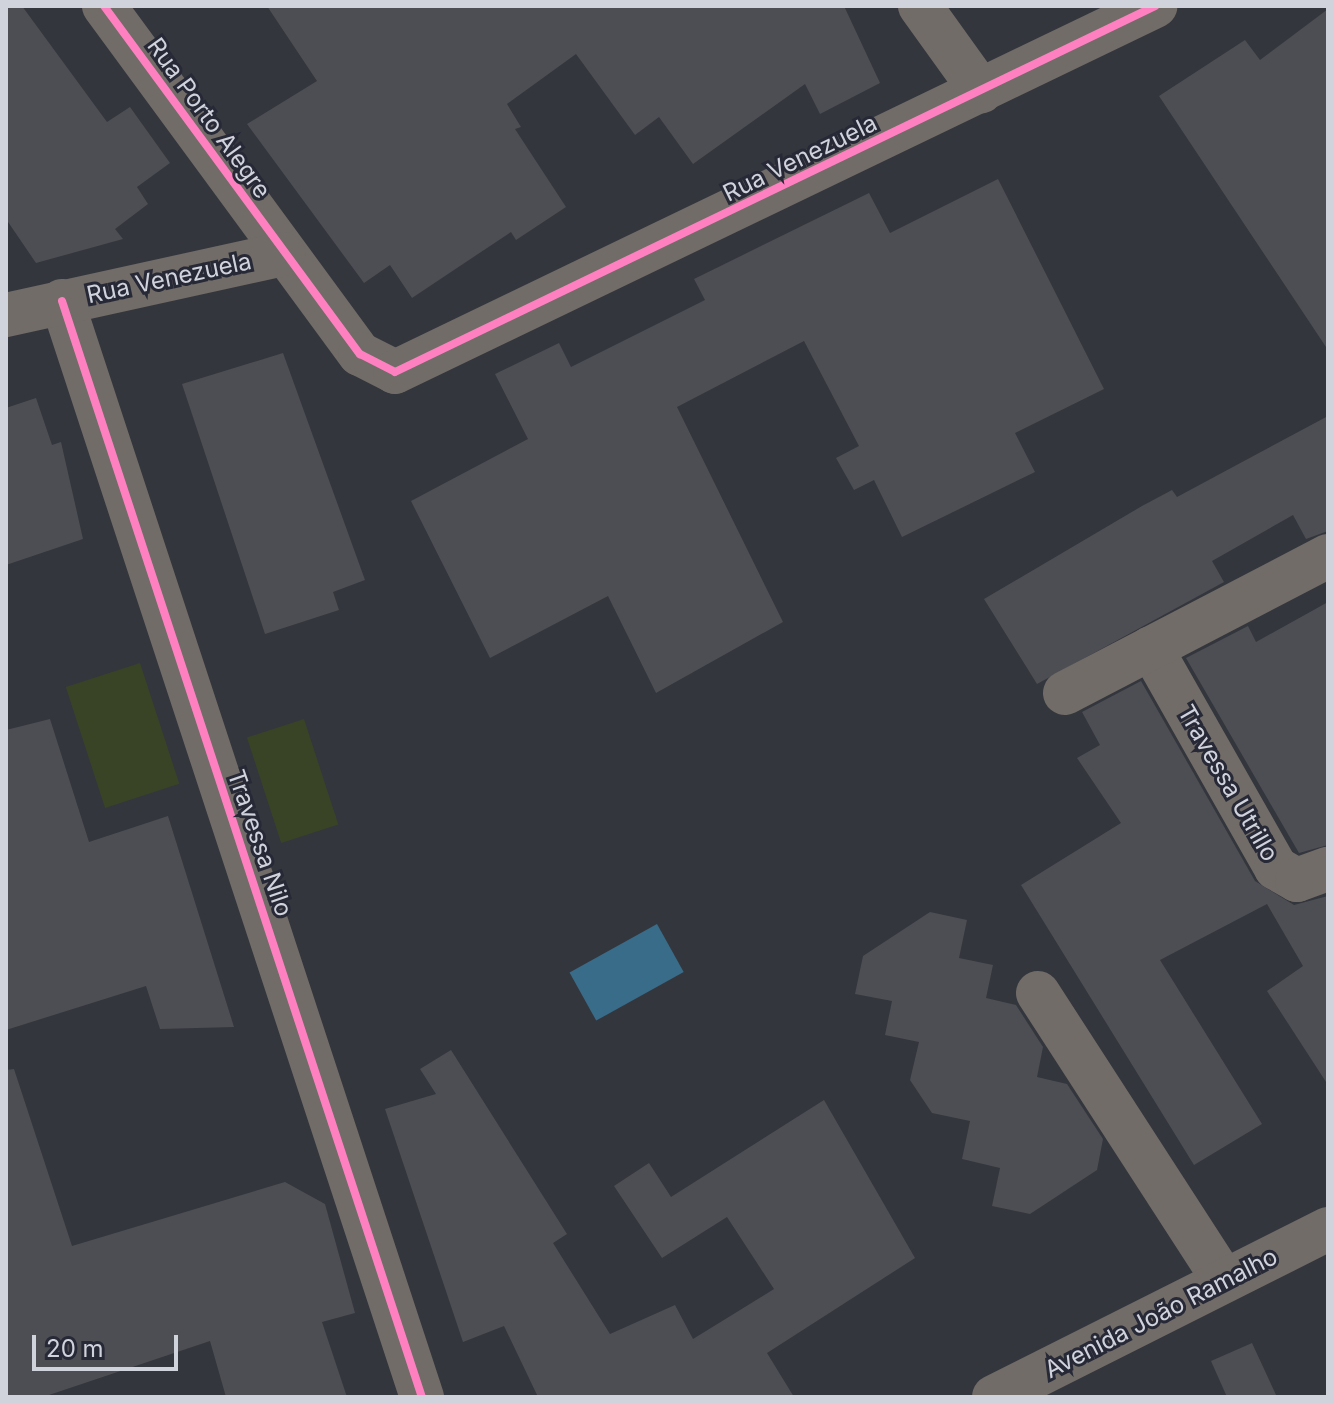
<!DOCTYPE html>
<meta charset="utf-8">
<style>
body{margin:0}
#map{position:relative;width:1334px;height:1403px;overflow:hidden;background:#34363d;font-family:Inter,sans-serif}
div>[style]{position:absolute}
.green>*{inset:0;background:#394427;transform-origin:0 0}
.water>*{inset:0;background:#396c89;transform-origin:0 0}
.building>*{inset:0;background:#4d4e54}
.minor>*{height:44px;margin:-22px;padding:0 22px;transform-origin:22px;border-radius:22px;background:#716c68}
.cycleway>*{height:8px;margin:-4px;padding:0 4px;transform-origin:4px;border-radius:4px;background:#ff80c0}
span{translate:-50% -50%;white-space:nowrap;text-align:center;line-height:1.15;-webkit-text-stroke:6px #272937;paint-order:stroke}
.street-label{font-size:24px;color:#d1d3dc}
.frame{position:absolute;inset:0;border:8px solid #d1d3dc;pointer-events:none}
.scale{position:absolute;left:32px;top:1335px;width:146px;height:36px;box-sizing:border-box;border:4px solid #d1d3dc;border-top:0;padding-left:10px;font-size:24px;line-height:28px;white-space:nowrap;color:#d1d3dc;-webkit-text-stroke:6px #272937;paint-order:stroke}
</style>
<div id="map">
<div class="green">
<i style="left:140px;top:663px;width:127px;height:78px;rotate:72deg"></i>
<i style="left:304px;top:719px;width:111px;height:60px;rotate:72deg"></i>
</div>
<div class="water">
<i style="left:657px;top:924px;width:55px;height:100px;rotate:61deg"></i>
</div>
<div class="building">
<i style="clip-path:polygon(6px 6px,22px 6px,107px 122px,130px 107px,170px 163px,137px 187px,148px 204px,115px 229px,123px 239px,36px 263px,6px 219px)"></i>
<i style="clip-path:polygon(267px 6px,844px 6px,880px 83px,820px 114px,805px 84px,693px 164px,659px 117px,635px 135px,576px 54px,507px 104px,521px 127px,515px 129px,566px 207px,516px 240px,511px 232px,412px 298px,390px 265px,364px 283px,247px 124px,317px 81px)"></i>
<i style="clip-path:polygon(1328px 9px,1328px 350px,1159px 96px,1245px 40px,1260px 60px)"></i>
<i style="clip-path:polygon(998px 179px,1104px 389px,1015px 433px,1035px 472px,902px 537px,874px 480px,854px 490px,836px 458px,859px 446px,804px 341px,677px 407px,783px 622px,656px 693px,608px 596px,490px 658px,411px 501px,528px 439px,495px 374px,559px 343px,571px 367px,705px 300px,694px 279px,869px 193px,890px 233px)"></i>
<i style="clip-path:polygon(283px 353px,365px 580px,333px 592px,339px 610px,265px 634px,182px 384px)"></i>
<i style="clip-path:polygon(36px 398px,52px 445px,61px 442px,83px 539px,6px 565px,6px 408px)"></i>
<i style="clip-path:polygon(1328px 416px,1328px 531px,1306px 539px,1293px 515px,1212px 561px,1224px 582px,1037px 684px,984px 599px,1142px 506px,1172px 490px,1177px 497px)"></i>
<i style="clip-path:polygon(1328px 602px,1328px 845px,1299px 853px,1186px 658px,1248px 626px,1256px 642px)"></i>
<i style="clip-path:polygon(1141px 681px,1255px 881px,1294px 905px,1328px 896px,1328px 1085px,1267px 991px,1303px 966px,1267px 904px,1160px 960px,1262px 1124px,1194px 1165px,1021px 885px,1121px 823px,1077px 758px,1100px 745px,1082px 712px)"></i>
<i style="clip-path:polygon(50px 719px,89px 842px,168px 816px,234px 1027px,160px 1029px,146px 986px,6px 1030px,6px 730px)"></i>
<i style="clip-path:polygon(930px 912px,967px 920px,959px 958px,993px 965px,986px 998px,1016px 1005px,1043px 1047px,1037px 1077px,1067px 1084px,1103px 1139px,1097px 1170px,1030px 1214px,992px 1206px,1000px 1168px,962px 1159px,970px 1121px,932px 1113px,910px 1080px,919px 1042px,885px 1035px,892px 1001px,855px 994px,863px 956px)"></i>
<i style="clip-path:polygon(451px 1050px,567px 1234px,553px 1243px,610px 1334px,675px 1305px,693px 1339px,774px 1289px,727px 1217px,662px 1258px,614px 1186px,649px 1163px,671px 1197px,824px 1100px,915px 1258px,767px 1353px,794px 1397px,538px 1397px,504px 1326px,463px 1342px,385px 1109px,436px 1094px,420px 1069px)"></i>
<i style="clip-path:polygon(14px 1069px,72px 1246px,285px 1182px,325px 1204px,355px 1313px,322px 1322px,347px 1397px,226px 1397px,210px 1341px,43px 1397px,6px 1397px,6px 1070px)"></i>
<i style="clip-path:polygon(1252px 1343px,1277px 1397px,1227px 1397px,1211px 1361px)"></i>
</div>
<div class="minor">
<i style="left:104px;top:6px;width:432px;rotate:53.7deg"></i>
<i style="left:360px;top:354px;width:39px;rotate:27deg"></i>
<i style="left:395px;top:372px;width:844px;rotate:-25.71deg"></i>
<i style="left:920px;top:6px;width:105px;rotate:54.3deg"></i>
<i style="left:62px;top:301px;width:1154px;rotate:71.82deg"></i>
<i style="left:6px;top:315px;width:284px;rotate:-12.4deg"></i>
<i style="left:1151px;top:648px;width:253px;rotate:60.4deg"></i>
<i style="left:1276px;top:868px;width:24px;rotate:30deg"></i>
<i style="left:1297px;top:880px;width:33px;rotate:-20deg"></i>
<i style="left:1065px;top:693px;width:297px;rotate:-27.5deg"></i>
<i style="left:1038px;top:993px;width:342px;rotate:57.1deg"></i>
<i style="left:994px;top:1397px;width:374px;rotate:-26.7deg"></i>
</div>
<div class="cycleway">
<i style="left:104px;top:6px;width:432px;rotate:53.7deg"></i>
<i style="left:360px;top:354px;width:39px;rotate:27deg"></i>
<i style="left:395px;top:372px;width:844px;rotate:-25.71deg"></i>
<i style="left:62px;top:301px;width:1154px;rotate:71.82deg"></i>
</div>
<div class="street-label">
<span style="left:209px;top:118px;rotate:54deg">Rua Porto Alegre</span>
<span style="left:800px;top:158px;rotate:-26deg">Rua Venezuela</span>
<span style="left:169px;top:278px;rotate:-12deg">Rua Venezuela</span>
<span style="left:1228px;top:783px;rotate:60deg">Travessa Utrillo</span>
<span style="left:260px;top:843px;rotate:71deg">Travessa Nilo</span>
<span style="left:1161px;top:1313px;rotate:-27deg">Avenida João Ramalho</span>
</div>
<div class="frame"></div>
<div class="scale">20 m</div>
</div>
